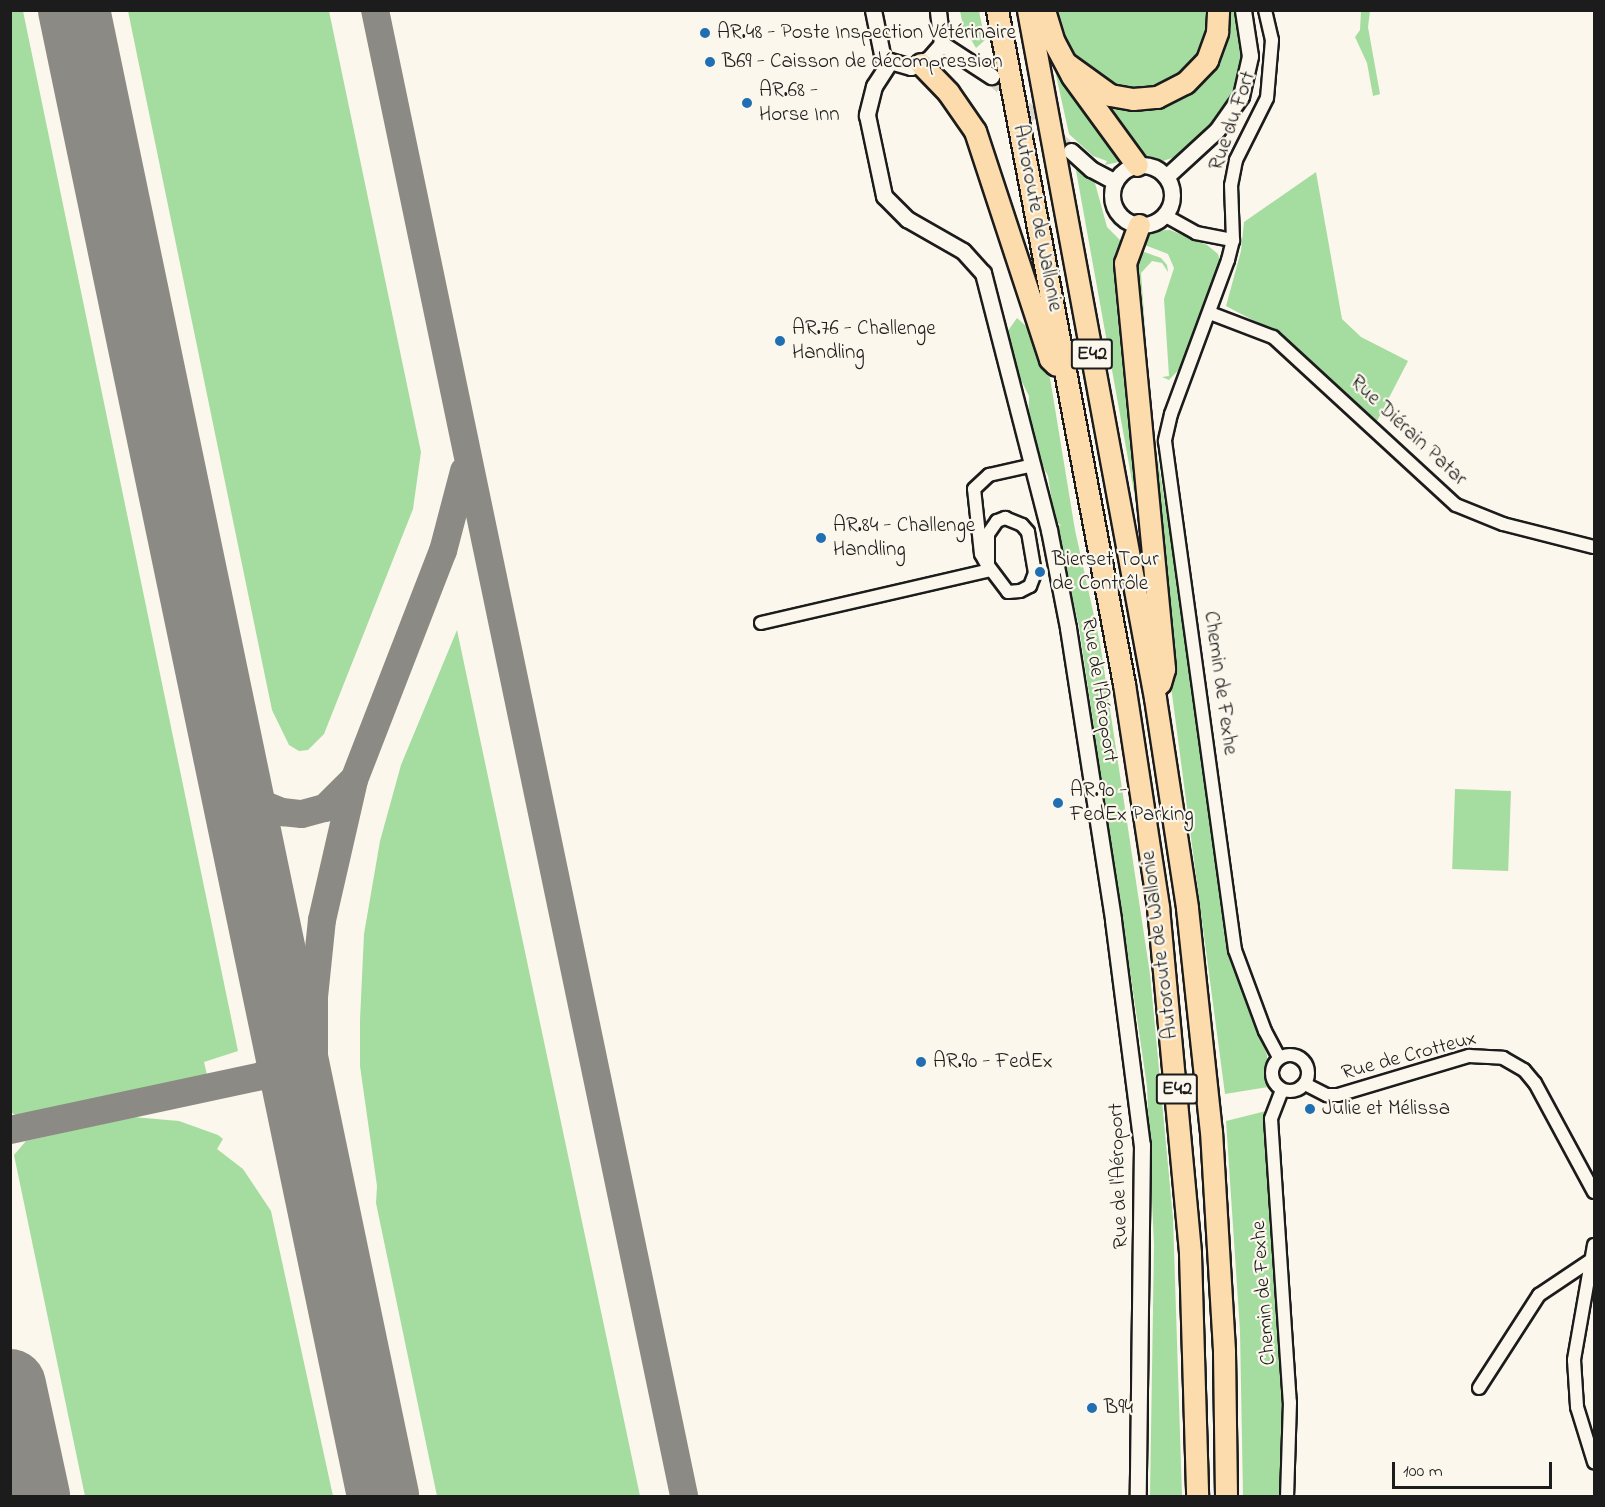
<!DOCTYPE html>
<meta charset="utf-8">
<style>
body{margin:0}
#map{position:relative;width:1605px;height:1507px;overflow:hidden;background:#fbf7ec;font-family:"Indie Flower",sans-serif}
div>[style]{position:absolute}
.green>*{inset:0;background:#a5dc9f;transform-origin:0 0}
.taxiway>*{height:28px;margin:-14px;padding:0 14px;transform-origin:14px;border-radius:14px;background:#8c8a84}
.runway>*{height:72px;margin:-36px;padding:0 36px;transform-origin:36px;border-radius:36px;background:#8c8a84}
.tertiary-tunnel>*{height:15px;margin-top:-7.5px;transform-origin:0;background:repeating-linear-gradient(90deg,#dad6cd 0 15px,transparent 0 23px)}
.roads{filter:drop-shadow(2px 0 #1c1c1c) drop-shadow(-2px 0 #1c1c1c) drop-shadow(0 2px #1c1c1c) drop-shadow(0 -2px #1c1c1c)}
.minor>*{height:12px;margin:-6px;padding:0 6px;transform-origin:6px;border-radius:6px;background:#fbf7ec}
.minor>.ring{margin:-6px;padding:0;box-sizing:content-box;background:none;border:12px solid #fbf7ec;border-radius:50%}
.tertiary>*{height:15px;margin:-7.5px;padding:0 7.5px;transform-origin:7.5px;border-radius:7.5px;background:#fbf7ec}
.tertiary>.ring{margin:-7.5px;padding:0;box-sizing:content-box;background:none;border:15px solid #fbf7ec;border-radius:50%}
.motorway>*{height:21px;margin:-10.5px;padding:0 10.5px;transform-origin:10.5px;border-radius:10.5px;background:#fcdcac}
.dots>*{width:16px;height:16px;translate:-50% -50%;box-sizing:border-box;border:3px solid #fbf7ec;border-radius:50%}
span{translate:-50% -50%;white-space:nowrap;text-align:center;line-height:1.15;-webkit-text-stroke:4.5px #fbf7ec;paint-order:stroke}
.shield-label span{padding:2px 4px;background:#fbf7ec;border:2px solid;border-radius:4px;-webkit-text-stroke-width:0}
.shield-label{font-size:20px;color:#1c1c1c;font-weight:700}
.poi-label{font-size:21px;color:#1c1c1c}
.left{translate:0 -50%;text-align:left}
.street-label{font-size:21px;color:#1c1c1c}
.frame{position:absolute;inset:0;border:12px solid #1c1c1c;pointer-events:none}
.scale{position:absolute;left:1392px;top:1462px;width:160px;height:27px;box-sizing:border-box;border:3px solid #1c1c1c;border-top:0;padding-left:8px;font-size:18px;line-height:21px;white-space:nowrap;color:#1c1c1c;-webkit-text-stroke:4px #fbf7ec;paint-order:stroke}
</style>
<div id="map">
<div class="green">
<i style="clip-path:polygon(1213px 10px,1205px 52px,1171px 86px,1115px 91px,1073px 56px,1053px 11px)"></i>
<i style="clip-path:polygon(10px 11px,23px 11px,238px 1051px,204px 1062px,207px 1075px,16px 1115px,10px 1112px)"></i>
<i style="clip-path:polygon(128px 11px,329px 11px,421px 452px,413px 509px,324px 734px,308px 750px,299px 751px,289px 745px,272px 710px)"></i>
<i style="clip-path:polygon(960px 11px,979px 11px,985px 40px,976px 48px,963px 26px)"></i>
<i style="clip-path:polygon(1223px 11px,1236px 11px,1237px 14px,1243px 60px,1231px 101px,1223px 114px,1181px 155px,1163px 161px,1148px 157px,1139px 152px,1096px 95px,1183px 92px)"></i>
<i style="clip-path:polygon(1361px 11px,1370px 11px,1368px 27px,1380px 94px,1373px 96px,1367px 63px,1355px 37px,1360px 30px)"></i>
<i style="clip-path:polygon(1052px 57px,1128px 160px,1105px 165px,1107px 161px,1093px 156px,1069px 134px)"></i>
<i style="clip-path:polygon(1075px 165px,1095px 183px,1107px 227px,1122px 242px,1145px 553px)"></i>
<i style="clip-path:polygon(1316px 172px,1342px 319px,1361px 337px,1408px 361px,1377px 421px,1285px 337px,1226px 306px,1241px 251px,1244px 222px)"></i>
<i style="clip-path:polygon(1170px 230px,1207px 245px,1218px 254px,1220px 261px,1183px 365px,1169px 380px,1162px 377px,1169px 376px,1164px 299px,1174px 268px,1168px 254px,1137px 242px,1150px 231px)"></i>
<i style="clip-path:polygon(1136px 249px,1161px 258px,1167px 265px,1168px 272px,1162px 263px,1152px 261px,1141px 273px,1152px 424px,1189px 649px,1229px 955px,1267px 1055px,1268px 1087px,1225px 1094px,1168px 664px)"></i>
<i style="clip-path:polygon(1017px 318px,1027px 327px,1050px 378px,1075px 530px,1100px 643px,1150px 974px,1173px 1218px,1182px 1496px,1150px 1496px,1154px 1245px,1147px 1086px,1079px 626px,1055px 524px,1062px 526px,1055px 521px,1048px 476px,1028px 438px,1029px 396px,1015px 368px,1005px 335px)"></i>
<i style="clip-path:polygon(457px 630px,640px 1496px,437px 1496px,376px 1203px,377px 1186px,360px 1066px,360px 1020px,364px 934px,380px 841px,401px 765px)"></i>
<i style="left:1455px;top:789px;width:56px;height:80px;rotate:2deg"></i>
<i style="clip-path:polygon(1266px 1111px,1267px 1177px,1284px 1396px,1281px 1496px,1243px 1496px,1240px 1331px,1226px 1121px)"></i>
<i style="clip-path:polygon(133px 1117px,179px 1121px,218px 1135px,223px 1139px,217px 1149px,243px 1169px,271px 1211px,333px 1496px,85px 1496px,14px 1155px,26px 1141px)"></i>
</div>
<div class="taxiway">
<i style="left:375px;top:10px;width:1518px;rotate:78.25deg"></i>
<i style="left:229px;top:749px;width:42px;rotate:67.7deg"></i>
<i style="left:245px;top:788px;width:23px;rotate:43deg"></i>
<i style="left:262px;top:804px;width:22px;rotate:22deg"></i>
<i style="left:282px;top:812px;width:20px;rotate:6deg"></i>
<i style="left:302px;top:814px;width:24px;rotate:-15deg"></i>
<i style="left:325px;top:808px;width:38px;rotate:-45deg"></i>
<i style="left:10px;top:1130px;width:272px;rotate:-12.1deg"></i>
<i style="left:276px;top:1073px;width:31px;rotate:-37deg"></i>
<i style="left:301px;top:1054px;width:28px;rotate:-64deg"></i>
<i style="left:347px;top:1326px;width:127px;rotate:-99.5deg"></i>
<i style="left:326px;top:1201px;width:110px;rotate:-96.3deg"></i>
<i style="left:314px;top:1092px;width:95px;rotate:-90deg"></i>
<i style="left:314px;top:997px;width:77px;rotate:-84.1deg"></i>
<i style="left:322px;top:920px;width:144px;rotate:-77.1deg"></i>
<i style="left:354px;top:780px;width:246px;rotate:-68.8deg"></i>
<i style="left:443px;top:551px;width:83px;rotate:-75.3deg"></i>
</div>
<div class="runway">
<i style="left:74px;top:10px;width:1518px;rotate:78.25deg"></i>
<i style="left:10px;top:1385px;width:114px;rotate:77.8deg"></i>
</div>
<div class="tertiary-tunnel">
<i style="left:991px;top:76px;width:110px;rotate:43.2deg"></i>
</div>
<div class="roads">
<div class="minor">
<i style="left:1265px;top:10px;width:31px;rotate:77deg"></i>
<i style="left:1272px;top:40px;width:58px;rotate:94.9deg"></i>
<i style="left:1267px;top:98px;width:69px;rotate:116.6deg"></i>
<i style="left:1236px;top:160px;width:25px;rotate:101deg"></i>
<i style="left:1231px;top:185px;width:55px;rotate:87.9deg"></i>
<i style="left:1233px;top:240px;width:21px;rotate:104deg"></i>
<i style="left:1228px;top:260px;width:164px;rotate:110.3deg"></i>
<i style="left:1171px;top:414px;width:28px;rotate:103deg"></i>
<i style="left:1165px;top:441px;width:514px;rotate:82.17deg"></i>
<i style="left:1235px;top:950px;width:86px;rotate:69.7deg"></i>
<i style="left:1265px;top:1031px;width:30px;rotate:62deg"></i>
<i style="left:1164px;top:215px;width:37px;rotate:29deg"></i>
<i style="left:1196px;top:233px;width:38px;rotate:11deg"></i>
<i style="left:1210px;top:313px;width:67px;rotate:20.9deg"></i>
<i style="left:1273px;top:337px;width:248px;rotate:42.6deg"></i>
<i style="left:1456px;top:505px;width:51px;rotate:22deg"></i>
<i style="left:1503px;top:524px;width:94px;rotate:14.2deg"></i>
<i style="left:1005px;top:518px;width:18px;rotate:22deg"></i>
<i style="left:1022px;top:525px;width:9px;rotate:49deg"></i>
<i style="left:1028px;top:532px;width:42px;rotate:80.3deg"></i>
<i style="left:1035px;top:573px;width:14px;rotate:111deg"></i>
<i style="left:1030px;top:586px;width:11px;rotate:153deg"></i>
<i style="left:1020px;top:591px;width:12px;rotate:175deg"></i>
<i style="left:1008px;top:592px;width:34px;rotate:-127deg"></i>
<i style="left:988px;top:565px;width:31px;rotate:-90deg"></i>
<i style="left:988px;top:534px;width:16px;rotate:-55deg"></i>
<i style="left:997px;top:521px;width:9px;rotate:-21deg"></i>
<i style="left:761px;top:623px;width:235px;rotate:-13deg"></i>
<i style="left:990px;top:570px;width:18px;rotate:-119deg"></i>
<i style="left:981px;top:554px;width:65px;rotate:-96.1deg"></i>
<i style="left:974px;top:489px;width:21px;rotate:-43deg"></i>
<i style="left:989px;top:475px;width:45px;rotate:-12.8deg"></i>
<i class="ring" style="left:1272px;top:1055px;width:24px;height:24px"></i>
<i style="left:1305px;top:1084px;width:25px;rotate:27deg"></i>
<i style="left:1327px;top:1095px;width:11px"></i>
<i style="left:1338px;top:1095px;width:137px;rotate:-16.6deg"></i>
<i style="left:1469px;top:1056px;width:34px;rotate:3deg"></i>
<i style="left:1503px;top:1058px;width:24px;rotate:30deg"></i>
<i style="left:1524px;top:1070px;width:17px;rotate:50deg"></i>
<i style="left:1535px;top:1083px;width:124px;rotate:61.6deg"></i>
<i style="left:1282px;top:1090px;width:31px;rotate:111deg"></i>
<i style="left:1271px;top:1119px;width:284px;rotate:86.2deg"></i>
<i style="left:1290px;top:1402px;width:94px;rotate:91.8deg"></i>
<i style="left:1594px;top:1245px;width:117px;rotate:99.9deg"></i>
<i style="left:1574px;top:1360px;width:47px;rotate:86.3deg"></i>
<i style="left:1577px;top:1407px;width:58px;rotate:72.8deg"></i>
<i style="left:1479px;top:1388px;width:111px;rotate:-57.2deg"></i>
<i style="left:1539px;top:1295px;width:66px;rotate:-33.9deg"></i>
</div>
<div class="tertiary">
<i style="left:873px;top:10px;width:50px;rotate:78.5deg"></i>
<i style="left:883px;top:59px;width:29px;rotate:16deg"></i>
<i style="left:911px;top:67px;width:20px;rotate:-24deg"></i>
<i style="left:929px;top:59px;width:20px;rotate:-49deg"></i>
<i style="left:942px;top:44px;width:34px;rotate:-97deg"></i>
<i style="left:942px;top:44px;width:59px;rotate:33.1deg"></i>
<i style="left:889px;top:63px;width:27px;rotate:123deg"></i>
<i style="left:874px;top:86px;width:30px;rotate:104deg"></i>
<i style="left:867px;top:115px;width:83px;rotate:78.1deg"></i>
<i style="left:884px;top:196px;width:33px;rotate:45deg"></i>
<i style="left:907px;top:219px;width:64px;rotate:29.7deg"></i>
<i style="left:963px;top:251px;width:30px;rotate:48deg"></i>
<i style="left:983px;top:273px;width:265px;rotate:75.6deg"></i>
<i style="left:1049px;top:530px;width:100px;rotate:79deg"></i>
<i style="left:1068px;top:628px;width:295px;rotate:81.2deg"></i>
<i style="left:1113px;top:920px;width:227px;rotate:82.7deg"></i>
<i style="left:1142px;top:1145px;width:351px;rotate:90.7deg"></i>
<i style="left:1071px;top:151px;width:27px;rotate:42deg"></i>
<i style="left:1091px;top:169px;width:27px;rotate:28deg"></i>
<i class="ring" style="left:1112px;top:165px;width:45px;height:45px"></i>
<i style="left:1167px;top:176px;width:68px;rotate:-42.6deg"></i>
<i style="left:1217px;top:130px;width:42px;rotate:-54.8deg"></i>
<i style="left:1241px;top:96px;width:41px;rotate:-77.3deg"></i>
<i style="left:1250px;top:56px;width:47px;rotate:-98.7deg"></i>
</div>
<div class="motorway">
<i style="left:997px;top:10px;width:686px;rotate:79.33deg"></i>
<i style="left:1124px;top:684px;width:226px;rotate:81.3deg"></i>
<i style="left:1158px;top:907px;width:348px;rotate:84.7deg"></i>
<i style="left:1190px;top:1254px;width:242px;rotate:88.3deg"></i>
<i style="left:1028px;top:10px;width:700px;rotate:79.54deg"></i>
<i style="left:1155px;top:698px;width:212px;rotate:81.3deg"></i>
<i style="left:1187px;top:908px;width:224px;rotate:83.9deg"></i>
<i style="left:1211px;top:1131px;width:221px;rotate:86.6deg"></i>
<i style="left:1224px;top:1352px;width:144px;rotate:89.2deg"></i>
<i style="left:1044px;top:10px;width:34px;rotate:73deg"></i>
<i style="left:1054px;top:42px;width:38px;rotate:62deg"></i>
<i style="left:1072px;top:76px;width:110px;rotate:53.9deg"></i>
<i style="left:921px;top:64px;width:39px;rotate:46deg"></i>
<i style="left:948px;top:92px;width:47px;rotate:55.3deg"></i>
<i style="left:975px;top:131px;width:240px;rotate:71.8deg"></i>
<i style="left:1050px;top:359px;width:8px;rotate:45deg"></i>
<i style="left:1067px;top:64px;width:53px;rotate:35.8deg"></i>
<i style="left:1110px;top:95px;width:23px;rotate:10deg"></i>
<i style="left:1133px;top:99px;width:24px;rotate:-5deg"></i>
<i style="left:1157px;top:97px;width:31px;rotate:-27deg"></i>
<i style="left:1185px;top:83px;width:32px;rotate:-46deg"></i>
<i style="left:1207px;top:60px;width:30px;rotate:-70deg"></i>
<i style="left:1217px;top:32px;width:22px;rotate:-87deg"></i>
<i style="left:1139px;top:225px;width:40px;rotate:110.2deg"></i>
<i style="left:1125px;top:263px;width:408px;rotate:84.5deg"></i>
<i style="left:1164px;top:669px;width:15px;rotate:106deg"></i>
</div>
</div>
<div class="dots">
<i style="left:705px;top:33px;background:#1f6fb2"></i>
<i style="left:710px;top:62px;background:#1f6fb2"></i>
<i style="left:747px;top:103px;background:#1f6fb2"></i>
<i style="left:780px;top:341px;background:#1f6fb2"></i>
<i style="left:821px;top:538px;background:#1f6fb2"></i>
<i style="left:1040px;top:572px;background:#1f6fb2"></i>
<i style="left:1058px;top:803px;background:#1f6fb2"></i>
<i style="left:921px;top:1062px;background:#1f6fb2"></i>
<i style="left:1310px;top:1109px;background:#1f6fb2"></i>
<i style="left:1092px;top:1408px;background:#1f6fb2"></i>
</div>
<div class="shield-label">
<span style="left:1092px;top:354px">E42</span>
<span style="left:1177px;top:1089px">E42</span>
</div>
<div class="poi-label">
<span class="left" style="left:717px;top:33px">AR.48 - Poste Inspection Vétérinaire</span>
<span class="left" style="left:722px;top:62px">B69 - Caisson de décompression</span>
<span class="left" style="left:759px;top:103px">AR.68 -<br>Horse Inn</span>
<span class="left" style="left:792px;top:341px">AR.76 - Challenge<br>Handling</span>
<span class="left" style="left:833px;top:538px">AR.84 - Challenge<br>Handling</span>
<span class="left" style="left:1052px;top:572px">Bierset Tour<br>de Contrôle</span>
<span class="left" style="left:1070px;top:803px">AR.90 -<br>FedEx Parking</span>
<span class="left" style="left:933px;top:1062px">AR.90 - FedEx</span>
<span class="left" style="left:1322px;top:1109px">Julie et Mélissa</span>
<span class="left" style="left:1104px;top:1408px">B94</span>
</div>
<div class="street-label">
<span style="left:1233px;top:121px;rotate:-71deg">Rue du Fort</span>
<span style="left:1037px;top:218px;rotate:79deg">Autoroute de Wallonie</span>
<span style="left:1408px;top:431px;rotate:43deg">Rue Diérain Patar</span>
<span style="left:1220px;top:683px;rotate:82deg">Chemin de Fexhe</span>
<span style="left:1099px;top:690px;rotate:81deg">Rue de l'Aéroport</span>
<span style="left:1160px;top:945px;rotate:-97deg">Autoroute de Wallonie</span>
<span style="left:1409px;top:1056px;rotate:-15deg">Rue de Crotteux</span>
<span style="left:1119px;top:1176px;rotate:-92deg">Rue de l'Aéroport</span>
<span style="left:1264px;top:1293px;rotate:-94deg">Chemin de Fexhe</span>
</div>
<div class="frame"></div>
<div class="scale">100 m</div>
</div>
